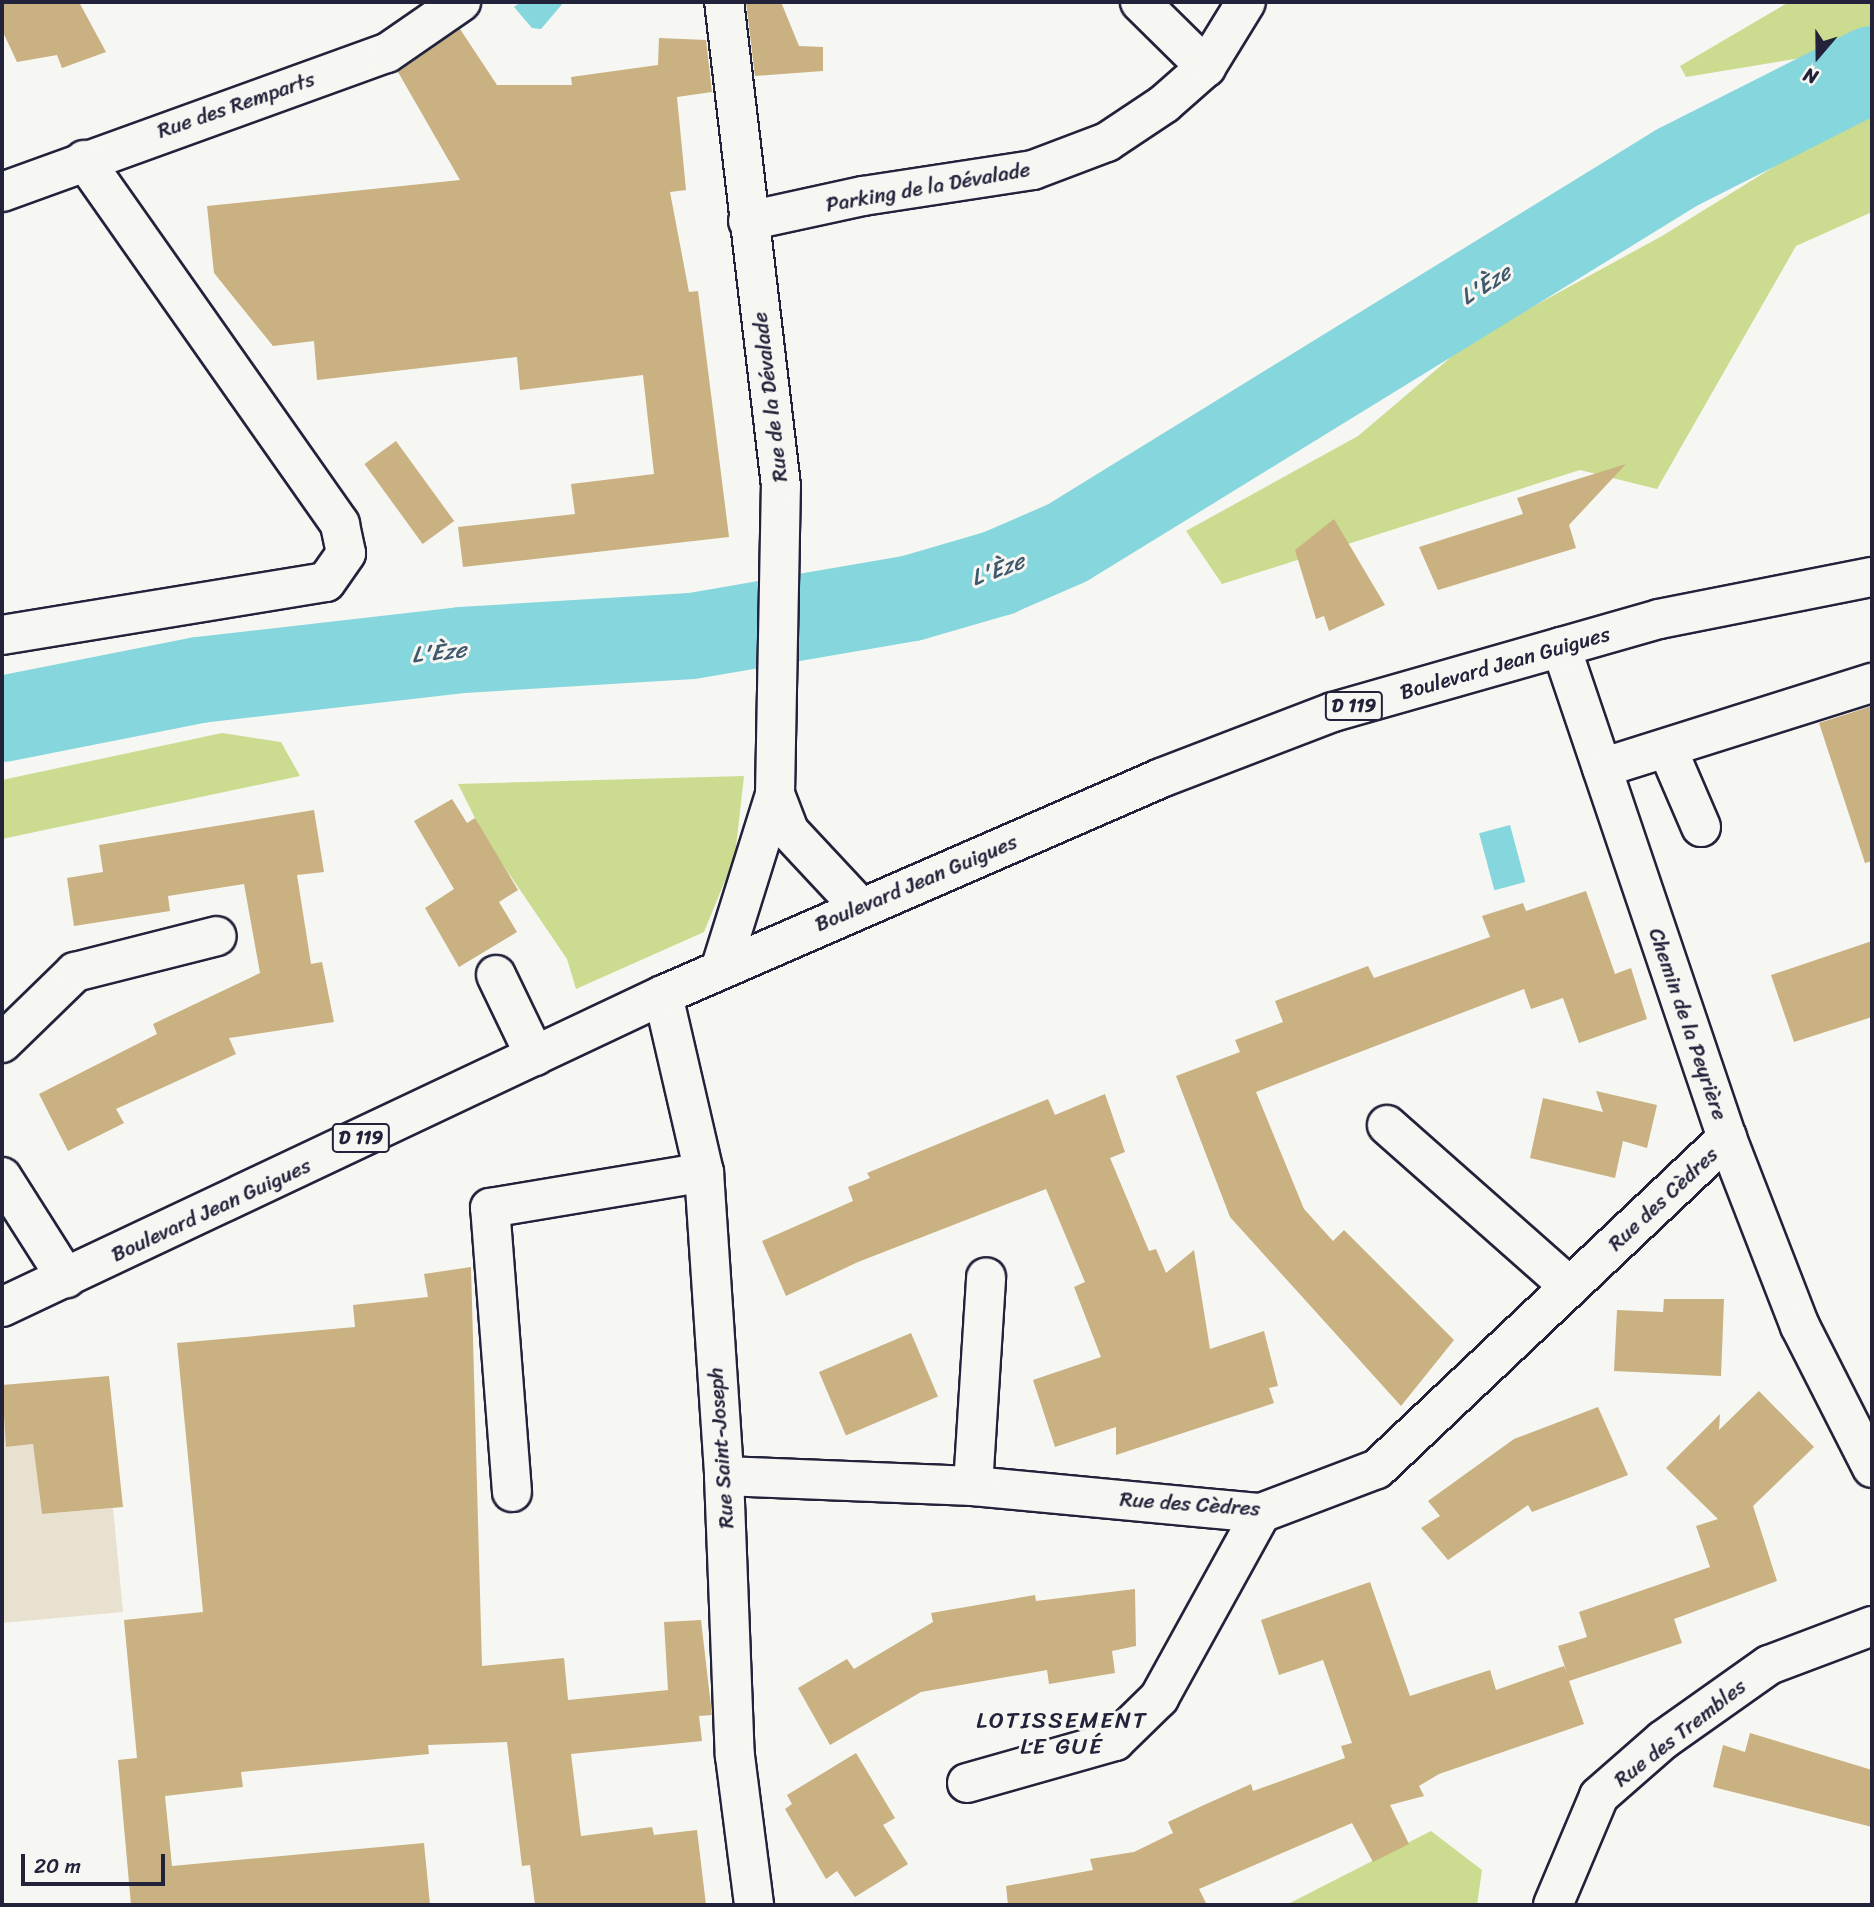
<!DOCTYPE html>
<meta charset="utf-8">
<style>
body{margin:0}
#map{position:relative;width:1874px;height:1907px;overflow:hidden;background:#f6f6f2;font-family:Sriracha,sans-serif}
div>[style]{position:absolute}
.built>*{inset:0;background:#e8e1d0}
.green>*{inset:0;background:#cbdc90}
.water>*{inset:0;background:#85d6dd;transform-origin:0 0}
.river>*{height:86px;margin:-43px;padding:0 43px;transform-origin:43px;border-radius:43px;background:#85d6dd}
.building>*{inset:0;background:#c9b181;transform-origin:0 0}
.roads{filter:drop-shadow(2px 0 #22223b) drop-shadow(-2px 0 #22223b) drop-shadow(0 2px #22223b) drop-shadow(0 -2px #22223b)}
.minor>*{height:38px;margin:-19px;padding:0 19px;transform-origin:19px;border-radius:19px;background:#f6f6f2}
.major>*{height:38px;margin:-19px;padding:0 19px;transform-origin:19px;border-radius:19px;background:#f6f6f2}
span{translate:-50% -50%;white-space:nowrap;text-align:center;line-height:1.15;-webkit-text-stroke:6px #f6f6f2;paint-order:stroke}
.shield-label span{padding:2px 5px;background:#f6f6f2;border:2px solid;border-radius:5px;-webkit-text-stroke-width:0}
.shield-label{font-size:19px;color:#22223b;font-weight:700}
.street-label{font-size:21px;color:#22223b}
.water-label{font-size:23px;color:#40586c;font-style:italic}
.neighbourhood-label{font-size:23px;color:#22223b;letter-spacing:2px}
.frame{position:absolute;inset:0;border:4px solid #22223b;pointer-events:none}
.north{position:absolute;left:1783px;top:21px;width:70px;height:70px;-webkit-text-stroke:5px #f6f6f2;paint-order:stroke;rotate:200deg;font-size:19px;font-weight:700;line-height:28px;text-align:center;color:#22223b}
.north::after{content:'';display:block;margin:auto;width:24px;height:32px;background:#22223b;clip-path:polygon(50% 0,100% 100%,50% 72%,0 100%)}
.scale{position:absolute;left:21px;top:1854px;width:144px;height:32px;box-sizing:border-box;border:4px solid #22223b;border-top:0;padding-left:9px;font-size:21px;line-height:24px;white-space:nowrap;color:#22223b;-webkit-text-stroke:5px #f6f6f2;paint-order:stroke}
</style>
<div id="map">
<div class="built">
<i style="clip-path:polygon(2px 1403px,7px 1447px,33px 1444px,42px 1514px,113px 1508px,123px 1612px,2px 1623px)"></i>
</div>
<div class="green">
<i style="clip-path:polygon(1789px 2px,1872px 2px,1872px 30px,1819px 55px,1686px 77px,1680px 66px)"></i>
<i style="clip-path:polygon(1872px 106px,1872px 212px,1796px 246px,1657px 489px,1580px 470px,1222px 584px,1186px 531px,1358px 436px,1470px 341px,1662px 236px)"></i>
<i style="clip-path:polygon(222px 733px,281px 742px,300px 776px,2px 839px,2px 780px)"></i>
<i style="clip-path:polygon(744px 776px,735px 856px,704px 932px,576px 989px,567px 959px,486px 840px,458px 784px)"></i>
<i style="clip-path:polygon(1431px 1831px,1482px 1870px,1477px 1905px,1286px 1905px)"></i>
</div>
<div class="water">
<i style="clip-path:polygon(521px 2px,564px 2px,541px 29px,532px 28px,514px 7px)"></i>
<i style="left:1510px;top:825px;width:59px;height:32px;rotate:75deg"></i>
</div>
<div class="river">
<i style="left:2px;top:719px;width:201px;rotate:-11.2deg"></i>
<i style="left:199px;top:680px;width:265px;rotate:-6.5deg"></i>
<i style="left:462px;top:650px;width:230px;rotate:-3.5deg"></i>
<i style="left:692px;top:636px;width:223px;rotate:-9.8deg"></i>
<i style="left:912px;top:598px;width:90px;rotate:-16.2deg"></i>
<i style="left:998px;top:573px;width:75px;rotate:-23.5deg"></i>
<i style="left:1067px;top:543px;width:717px;rotate:-31.61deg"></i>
<i style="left:1678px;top:167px;width:217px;rotate:-26.8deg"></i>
</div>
<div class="building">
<i style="clip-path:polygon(2px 2px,79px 2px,106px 52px,62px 68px,57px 55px,17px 62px,2px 30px)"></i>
<i style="clip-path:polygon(746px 2px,781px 2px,799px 46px,823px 47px,823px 71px,755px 76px)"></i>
<i style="clip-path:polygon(460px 29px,497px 85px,572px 85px,571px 77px,658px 65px,659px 38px,706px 40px,712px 92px,677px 97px,686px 190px,670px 192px,689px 292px,698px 291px,729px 537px,463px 567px,458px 527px,575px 514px,571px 484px,654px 474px,643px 375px,520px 390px,517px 357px,317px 380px,314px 341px,273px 346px,214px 273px,207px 206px,460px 180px,398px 72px)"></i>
<i style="left:396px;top:441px;width:99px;height:39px;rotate:54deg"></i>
<i style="clip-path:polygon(1626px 464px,1569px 525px,1576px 548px,1438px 590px,1419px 547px,1523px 514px,1517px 498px)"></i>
<i style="clip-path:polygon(1334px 519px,1385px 605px,1329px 631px,1324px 616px,1316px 619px,1295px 550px)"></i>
<i style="clip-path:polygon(1872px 706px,1872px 861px,1865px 863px,1819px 723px)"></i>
<i style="clip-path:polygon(452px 799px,467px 823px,475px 818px,518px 890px,499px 902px,517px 932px,459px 967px,425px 908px,454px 889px,414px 821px)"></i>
<i style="clip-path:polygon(314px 810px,324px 872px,297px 875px,311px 964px,322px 962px,334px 1022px,229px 1038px,236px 1054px,116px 1109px,124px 1123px,68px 1151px,39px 1094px,157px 1034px,153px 1024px,260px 973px,244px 884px,168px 896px,170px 911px,74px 926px,67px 878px,103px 872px,99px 845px)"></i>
<i style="clip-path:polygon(1586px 891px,1615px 974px,1631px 968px,1647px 1019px,1579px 1043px,1563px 998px,1531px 1009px,1524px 989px,1256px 1092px,1304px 1209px,1333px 1241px,1344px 1230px,1454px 1340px,1401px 1406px,1230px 1217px,1176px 1076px,1240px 1052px,1235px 1040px,1283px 1022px,1275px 1001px,1368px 966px,1374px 978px,1490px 937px,1482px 916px,1523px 903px,1526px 911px)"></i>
<i style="clip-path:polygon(1872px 941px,1872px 1017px,1794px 1042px,1771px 975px)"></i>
<i style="clip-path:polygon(1596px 1091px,1657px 1105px,1647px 1148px,1623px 1141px,1615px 1178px,1530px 1158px,1543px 1098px,1603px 1112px)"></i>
<i style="clip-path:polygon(1105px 1094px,1125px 1152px,1110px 1158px,1149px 1251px,1156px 1249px,1166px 1273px,1194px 1250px,1210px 1349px,1264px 1331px,1278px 1386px,1269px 1388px,1274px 1403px,1116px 1455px,1116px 1427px,1055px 1447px,1033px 1380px,1101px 1357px,1074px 1287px,1085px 1282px,1046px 1189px,858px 1262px,786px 1296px,762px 1241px,853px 1201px,848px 1187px,870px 1178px,867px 1173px,1048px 1099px,1055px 1115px)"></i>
<i style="clip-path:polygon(471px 1267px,482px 1666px,564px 1658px,568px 1700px,668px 1690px,664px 1622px,701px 1620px,712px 1715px,699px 1716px,702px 1741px,571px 1754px,581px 1836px,652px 1827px,654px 1835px,697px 1830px,706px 1905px,535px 1905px,530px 1865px,522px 1866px,507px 1742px,428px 1745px,429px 1754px,241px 1772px,243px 1787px,165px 1796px,172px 1866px,424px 1843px,430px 1905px,131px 1905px,118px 1760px,137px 1758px,124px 1620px,203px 1612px,177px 1343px,355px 1327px,353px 1305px,428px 1297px,424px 1274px)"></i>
<i style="clip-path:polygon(1664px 1299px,1724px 1299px,1721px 1376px,1614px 1371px,1617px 1310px,1663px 1312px)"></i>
<i style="left:911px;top:1333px;width:69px;height:100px;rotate:67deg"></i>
<i style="clip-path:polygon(109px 1376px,123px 1507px,42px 1514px,33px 1444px,6px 1447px,2px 1385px)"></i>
<i style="clip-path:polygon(1759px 1391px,1814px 1447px,1753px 1506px,1777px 1581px,1674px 1619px,1682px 1643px,1569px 1681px,1584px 1724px,1439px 1774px,1419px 1786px,1424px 1796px,1390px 1805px,1409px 1844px,1373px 1862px,1352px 1823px,1199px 1889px,1207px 1905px,1008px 1905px,1006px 1886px,1093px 1870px,1090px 1859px,1134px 1852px,1173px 1833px,1168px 1822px,1204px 1805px,1251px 1784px,1253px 1791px,1345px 1758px,1341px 1746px,1352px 1743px,1323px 1660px,1279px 1675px,1261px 1620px,1370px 1582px,1410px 1696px,1490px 1670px,1496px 1690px,1564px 1666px,1567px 1673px,1558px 1646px,1587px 1637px,1579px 1612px,1710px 1567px,1696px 1526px,1718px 1519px,1666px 1468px,1720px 1414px,1719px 1430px)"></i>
<i style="clip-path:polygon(1598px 1407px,1628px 1475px,1532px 1512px,1528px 1505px,1448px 1560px,1421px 1528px,1440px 1516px,1428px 1501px,1514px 1439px)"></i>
<i style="clip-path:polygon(1135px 1589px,1136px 1646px,1112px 1651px,1115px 1673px,1049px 1684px,1047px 1670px,921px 1692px,830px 1745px,798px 1688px,847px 1659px,854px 1669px,933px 1622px,931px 1613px,1035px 1595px,1036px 1601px)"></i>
<i style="clip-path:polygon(1750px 1733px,1872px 1770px,1872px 1827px,1713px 1787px,1723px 1745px,1745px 1752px)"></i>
<i style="clip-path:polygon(856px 1753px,895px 1818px,883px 1825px,908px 1864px,855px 1897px,837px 1871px,826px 1879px,785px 1809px,792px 1804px,787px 1795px)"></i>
</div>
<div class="roads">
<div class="minor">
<i style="left:1140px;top:2px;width:93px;rotate:44.6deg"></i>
<i style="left:2px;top:192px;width:409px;rotate:-19.9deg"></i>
<i style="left:387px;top:53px;width:90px;rotate:-34.6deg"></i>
<i style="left:748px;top:221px;width:118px;rotate:-12.3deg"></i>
<i style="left:863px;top:196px;width:172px;rotate:-8.7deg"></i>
<i style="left:1033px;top:170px;width:79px;rotate:-20.7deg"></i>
<i style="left:1107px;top:142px;width:69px;rotate:-33.7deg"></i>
<i style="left:1164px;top:104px;width:56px;rotate:-41.4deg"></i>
<i style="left:1206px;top:67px;width:76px;rotate:-58.4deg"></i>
<i style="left:2px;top:635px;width:328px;rotate:-9.3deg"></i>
<i style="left:326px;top:582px;width:35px;rotate:-55deg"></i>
<i style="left:346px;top:553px;width:30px;rotate:-102deg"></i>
<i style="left:340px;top:524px;width:445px;rotate:-125.1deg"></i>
<i style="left:1561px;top:647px;width:518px;rotate:71.32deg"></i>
<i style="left:1727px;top:1138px;width:202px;rotate:68.8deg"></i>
<i style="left:1800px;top:1326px;width:159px;rotate:63.1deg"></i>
<i style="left:1667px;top:748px;width:86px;rotate:66.7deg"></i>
<i style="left:1602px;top:768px;width:283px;rotate:-17.5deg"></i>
<i style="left:775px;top:794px;width:40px;rotate:69deg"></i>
<i style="left:789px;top:831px;width:103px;rotate:47deg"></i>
<i style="left:720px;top:970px;width:184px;rotate:-72.6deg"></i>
<i style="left:775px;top:794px;width:308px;rotate:-88.9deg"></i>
<i style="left:781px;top:486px;width:487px;rotate:-96.7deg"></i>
<i style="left:496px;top:975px;width:90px;rotate:64.3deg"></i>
<i style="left:663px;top:995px;width:182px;rotate:77deg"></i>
<i style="left:704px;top:1172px;width:305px;rotate:86.2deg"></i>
<i style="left:724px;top:1476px;width:280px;rotate:87.8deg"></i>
<i style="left:735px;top:1756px;width:150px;rotate:82.7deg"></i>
<i style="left:2px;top:1043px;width:102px;rotate:-44.2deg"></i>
<i style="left:75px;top:972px;width:146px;rotate:-14.2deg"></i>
<i style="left:1387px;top:1125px;width:244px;rotate:41.5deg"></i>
<i style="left:2px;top:1177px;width:120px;rotate:57.6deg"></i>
<i style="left:724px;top:1476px;width:249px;rotate:2.3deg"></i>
<i style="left:973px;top:1486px;width:289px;rotate:5.4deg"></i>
<i style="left:1261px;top:1513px;width:124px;rotate:-20.8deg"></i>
<i style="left:1377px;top:1469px;width:482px;rotate:-43.4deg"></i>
<i style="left:973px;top:1486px;width:209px;rotate:-86.4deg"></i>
<i style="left:512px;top:1492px;width:285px;rotate:-94.4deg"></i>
<i style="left:490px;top:1208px;width:217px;rotate:-9.5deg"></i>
<i style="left:967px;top:1783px;width:154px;rotate:-15.8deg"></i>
<i style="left:1115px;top:1741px;width:62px;rotate:-44.3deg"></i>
<i style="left:1159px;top:1698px;width:211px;rotate:-61.1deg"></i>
<i style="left:1553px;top:1905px;width:118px;rotate:-67.1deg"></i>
<i style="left:1599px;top:1796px;width:85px;rotate:-41.2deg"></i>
<i style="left:1663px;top:1740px;width:130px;rotate:-35.3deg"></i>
<i style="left:1769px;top:1665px;width:110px;rotate:-20.7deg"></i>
</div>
<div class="major">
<i style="left:2px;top:1307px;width:731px;rotate:-25.27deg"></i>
<i style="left:663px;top:995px;width:543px;rotate:-23.54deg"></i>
<i style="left:1161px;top:778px;width:184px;rotate:-21deg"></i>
<i style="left:1333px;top:712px;width:237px;rotate:-15.9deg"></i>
<i style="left:1561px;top:647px;width:102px;rotate:-15.9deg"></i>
<i style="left:1659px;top:619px;width:217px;rotate:-11.2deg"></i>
</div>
</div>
<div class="shield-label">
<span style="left:1354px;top:706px">D 119</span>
<span style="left:361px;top:1138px">D 119</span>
</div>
<div class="street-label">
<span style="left:236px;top:105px;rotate:-19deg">Rue des Remparts</span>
<span style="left:928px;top:187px;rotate:-10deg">Parking de la Dévalade</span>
<span style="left:770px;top:397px;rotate:-97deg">Rue de la Dévalade</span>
<span style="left:1505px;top:663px;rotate:-16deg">Boulevard Jean Guigues</span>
<span style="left:916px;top:883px;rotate:-23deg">Boulevard Jean Guigues</span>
<span style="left:1688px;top:1024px;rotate:71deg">Chemin de la Peyrière</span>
<span style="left:1663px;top:1199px;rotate:-43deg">Rue des Cèdres</span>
<span style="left:211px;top:1210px;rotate:-25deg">Boulevard Jean Guigues</span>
<span style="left:721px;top:1448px;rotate:-94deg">Rue Saint-Joseph</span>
<span style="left:1190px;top:1504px;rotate:4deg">Rue des Cèdres</span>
<span style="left:1680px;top:1733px;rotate:-38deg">Rue des Trembles</span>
</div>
<div class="water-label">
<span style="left:1486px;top:285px;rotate:-32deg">L'Èze</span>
<span style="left:998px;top:570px;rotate:-20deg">L'Èze</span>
<span style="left:439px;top:653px;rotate:-6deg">L'Èze</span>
</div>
<div class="neighbourhood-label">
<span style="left:1062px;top:1734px">LOTISSEMENT<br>LE GUÉ</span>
</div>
<div class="frame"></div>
<div class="north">N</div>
<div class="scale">20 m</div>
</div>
